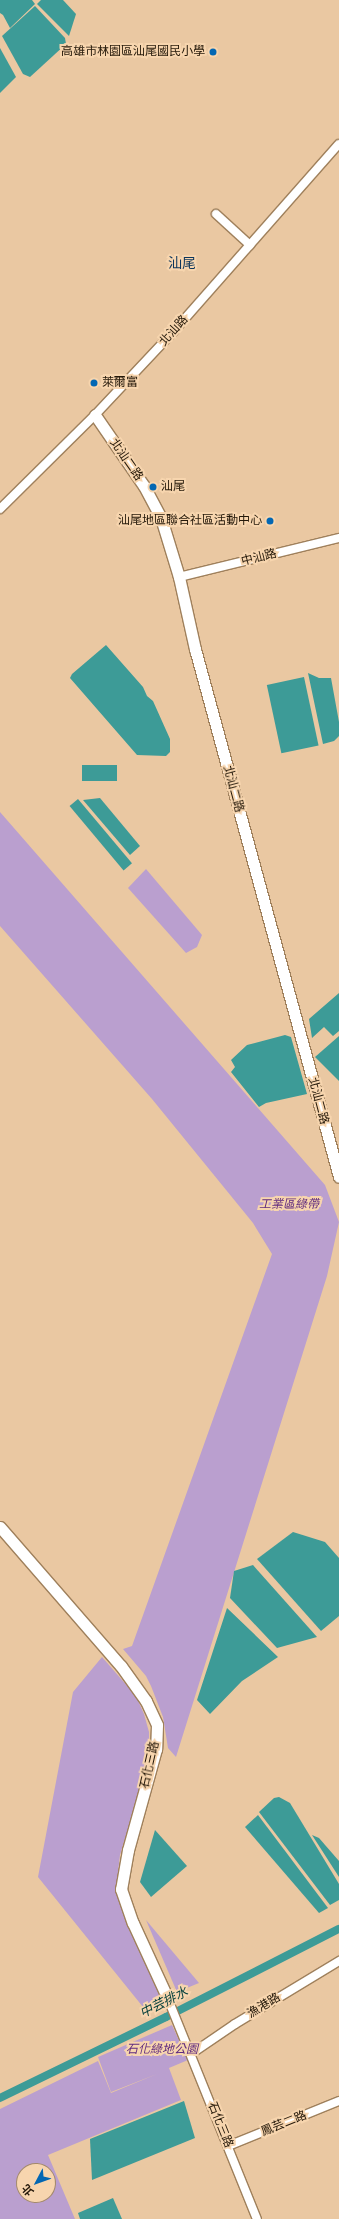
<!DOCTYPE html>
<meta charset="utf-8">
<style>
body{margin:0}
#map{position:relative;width:339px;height:2219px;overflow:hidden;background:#eac8a2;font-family:"Crimson Pro","Noto Sans TC",serif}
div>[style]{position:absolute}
.green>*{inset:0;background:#ba9fcf}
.water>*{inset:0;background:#3d9b97;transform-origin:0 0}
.canal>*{height:8px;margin:-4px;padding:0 4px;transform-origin:4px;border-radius:4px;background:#3d9b97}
.roads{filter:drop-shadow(1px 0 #9f805c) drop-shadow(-1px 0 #9f805c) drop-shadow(0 1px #9f805c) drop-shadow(0 -1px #9f805c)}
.street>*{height:8px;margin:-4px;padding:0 4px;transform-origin:4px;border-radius:4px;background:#fff}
.secondary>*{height:11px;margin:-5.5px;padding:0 5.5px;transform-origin:5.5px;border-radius:5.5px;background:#fff}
.dots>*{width:11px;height:11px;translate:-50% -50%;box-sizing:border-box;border:2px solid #f7d5ae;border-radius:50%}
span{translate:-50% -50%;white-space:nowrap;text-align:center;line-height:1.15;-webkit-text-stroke:4px #f7d5ae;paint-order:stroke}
.poi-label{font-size:12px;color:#241809}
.right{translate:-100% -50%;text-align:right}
.left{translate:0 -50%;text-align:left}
.street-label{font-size:12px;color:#241809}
.park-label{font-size:12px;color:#602b7f;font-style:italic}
.water-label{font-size:13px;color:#003d3a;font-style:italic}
.quarter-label{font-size:14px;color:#0c355b}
.north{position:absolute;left:16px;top:2163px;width:40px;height:40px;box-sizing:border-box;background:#f7d5ae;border:1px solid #a3896c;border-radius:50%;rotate:229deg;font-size:11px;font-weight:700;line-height:16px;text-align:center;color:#241809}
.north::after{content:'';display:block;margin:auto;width:14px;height:18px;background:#0367b3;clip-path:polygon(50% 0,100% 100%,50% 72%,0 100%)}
</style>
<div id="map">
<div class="green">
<i style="clip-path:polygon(0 812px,325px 1185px,339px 1222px,327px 1276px,176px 1757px,168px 1748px,163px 1717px,151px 1686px,146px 1676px,123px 1649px,132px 1646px,272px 1254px,253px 1223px,152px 1099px,0 926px)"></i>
<i style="clip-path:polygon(146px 869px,202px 935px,197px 947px,186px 953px,128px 888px)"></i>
<i style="clip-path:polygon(102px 1657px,136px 1696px,144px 1714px,149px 1732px,149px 1759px,120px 1855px,118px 1872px,125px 1915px,161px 1999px,143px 2007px,38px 1877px,73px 1692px)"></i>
<i style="clip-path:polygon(146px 1920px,199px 1983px,177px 1992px)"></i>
<i style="clip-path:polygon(evenodd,172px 2025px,188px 2060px,169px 2068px,181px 2100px,48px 2155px,75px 2219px,0 2219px,0 2109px,98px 2061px,111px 2093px,157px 2074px,111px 2092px,98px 2057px,172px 2025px,24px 2171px,48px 2171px,48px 2195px,24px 2195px,24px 2171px)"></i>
</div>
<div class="water">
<i style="clip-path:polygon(0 0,32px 0,35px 4px,10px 28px,3px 15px,0 13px)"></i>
<i style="clip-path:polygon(41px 0,63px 0,76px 14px,69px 36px,37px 4px)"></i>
<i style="clip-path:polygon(35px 6px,65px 38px,66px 44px,30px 77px,23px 74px,2px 36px)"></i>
<i style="clip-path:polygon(0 48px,16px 77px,0 93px)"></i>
<i style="clip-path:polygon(106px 645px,143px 687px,147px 696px,153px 701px,170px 739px,170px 752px,166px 756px,137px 755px,70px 678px,72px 674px)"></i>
<i style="clip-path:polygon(308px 673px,319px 678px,331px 678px,339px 722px,339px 736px,334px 741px,323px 744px)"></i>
<i style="left:304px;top:677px;width:70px;height:38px;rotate:78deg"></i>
<i style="left:117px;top:765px;width:16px;height:35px;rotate:90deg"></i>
<i style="clip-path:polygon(100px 798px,140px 846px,130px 855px,83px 800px)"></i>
<i style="left:78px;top:799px;width:84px;height:11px;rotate:50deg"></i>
<i style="clip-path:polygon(339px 993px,339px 1031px,333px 1036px,324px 1027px,312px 1038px,309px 1019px)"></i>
<i style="clip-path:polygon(285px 1035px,291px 1037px,307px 1094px,266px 1103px,259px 1107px,231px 1072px,235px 1067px,231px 1060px,247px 1045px)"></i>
<i style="clip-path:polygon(339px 1036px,339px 1081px,315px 1057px)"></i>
<i style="clip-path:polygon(293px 1532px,325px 1542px,339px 1558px,339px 1616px,321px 1631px,257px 1559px)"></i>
<i style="clip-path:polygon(253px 1565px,317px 1637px,277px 1648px,230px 1598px,234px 1571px)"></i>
<i style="clip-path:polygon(227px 1608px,278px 1657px,242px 1681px,210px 1714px,197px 1700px)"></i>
<i style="clip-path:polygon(279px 1797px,290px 1803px,339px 1884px,339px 1900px,330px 1905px,259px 1812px,274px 1798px)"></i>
<i style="clip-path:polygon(258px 1815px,328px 1908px,319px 1913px,245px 1827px)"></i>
<i style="clip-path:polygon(155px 1830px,187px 1866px,151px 1897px,140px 1882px)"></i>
<i style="clip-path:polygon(312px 1835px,319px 1838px,339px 1861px,339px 1877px)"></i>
<i style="clip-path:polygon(184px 2101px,195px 2138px,92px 2180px,90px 2139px)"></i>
<i style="clip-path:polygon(113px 2198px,122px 2219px,80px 2219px,78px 2213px)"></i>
</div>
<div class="canal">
<i style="left:0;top:2098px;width:185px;rotate:-26deg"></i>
<i style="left:166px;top:2017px;width:194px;rotate:-27deg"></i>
</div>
<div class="roads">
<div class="street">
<i style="left:216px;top:214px;width:46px;rotate:42.4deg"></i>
<i style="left:0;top:509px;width:134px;rotate:-44.7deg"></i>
<i style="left:95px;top:415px;width:115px;rotate:-46.8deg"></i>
<i style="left:174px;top:331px;width:249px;rotate:-48.6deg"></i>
<i style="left:179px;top:577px;width:165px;rotate:-13.7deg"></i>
<i style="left:168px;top:1999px;width:237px;rotate:68deg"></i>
<i style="left:191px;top:2054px;width:53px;rotate:-34.3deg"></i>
<i style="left:235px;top:2024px;width:122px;rotate:-31.2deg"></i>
<i style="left:228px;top:2146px;width:120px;rotate:-22.1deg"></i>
</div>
<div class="secondary">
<i style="left:95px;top:415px;width:86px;rotate:55.4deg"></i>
<i style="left:144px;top:486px;width:36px;rotate:62deg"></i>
<i style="left:161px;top:518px;width:62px;rotate:73deg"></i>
<i style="left:179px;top:577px;width:74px;rotate:77.5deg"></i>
<i style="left:195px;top:649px;width:547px;rotate:74.74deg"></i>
<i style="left:0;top:1527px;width:184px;rotate:49deg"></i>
<i style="left:121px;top:1666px;width:43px;rotate:54.5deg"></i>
<i style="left:146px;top:1701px;width:26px;rotate:65deg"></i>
<i style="left:157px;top:1725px;width:24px;rotate:92deg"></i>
<i style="left:156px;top:1749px;width:105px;rotate:105.5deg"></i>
<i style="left:128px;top:1850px;width:40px;rotate:100deg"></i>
<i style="left:121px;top:1889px;width:36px;rotate:71deg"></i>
<i style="left:133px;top:1923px;width:84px;rotate:65.3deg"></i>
</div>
</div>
<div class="dots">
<i style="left:213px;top:52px;background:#0367b3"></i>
<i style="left:94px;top:383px;background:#0367b3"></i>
<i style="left:153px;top:487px;background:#0367b3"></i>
<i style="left:270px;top:521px;background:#0367b3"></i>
</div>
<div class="poi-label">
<span class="right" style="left:205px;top:52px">高雄市林園區汕尾國民小學</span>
<span class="left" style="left:102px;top:383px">萊爾富</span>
<span class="left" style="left:161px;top:487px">汕尾</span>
<span class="right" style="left:262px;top:521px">汕尾地區聯合社區活動中心</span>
</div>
<div class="street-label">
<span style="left:174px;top:331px;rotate:-48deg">北汕路</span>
<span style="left:126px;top:460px;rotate:55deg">北汕二路</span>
<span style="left:259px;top:558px;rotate:-14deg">中汕路</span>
<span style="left:233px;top:789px;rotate:75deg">北汕二路</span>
<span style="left:318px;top:1101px;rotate:75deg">北汕二路</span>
<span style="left:150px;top:1765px;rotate:-77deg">石化三路</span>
<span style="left:264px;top:2006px;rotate:-31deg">漁港路</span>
<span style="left:284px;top:2124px;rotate:-22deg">鳳芸二路</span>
<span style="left:220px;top:2125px;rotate:68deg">石化三路</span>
</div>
<div class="park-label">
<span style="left:289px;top:1205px">工業區綠帶</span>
<span style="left:162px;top:2050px">石化綠地公園</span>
</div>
<div class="water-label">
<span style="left:164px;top:2003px;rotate:-27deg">中芸排水</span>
</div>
<div class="quarter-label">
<span style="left:182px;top:263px">汕尾</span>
</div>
<div class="north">北</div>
</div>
